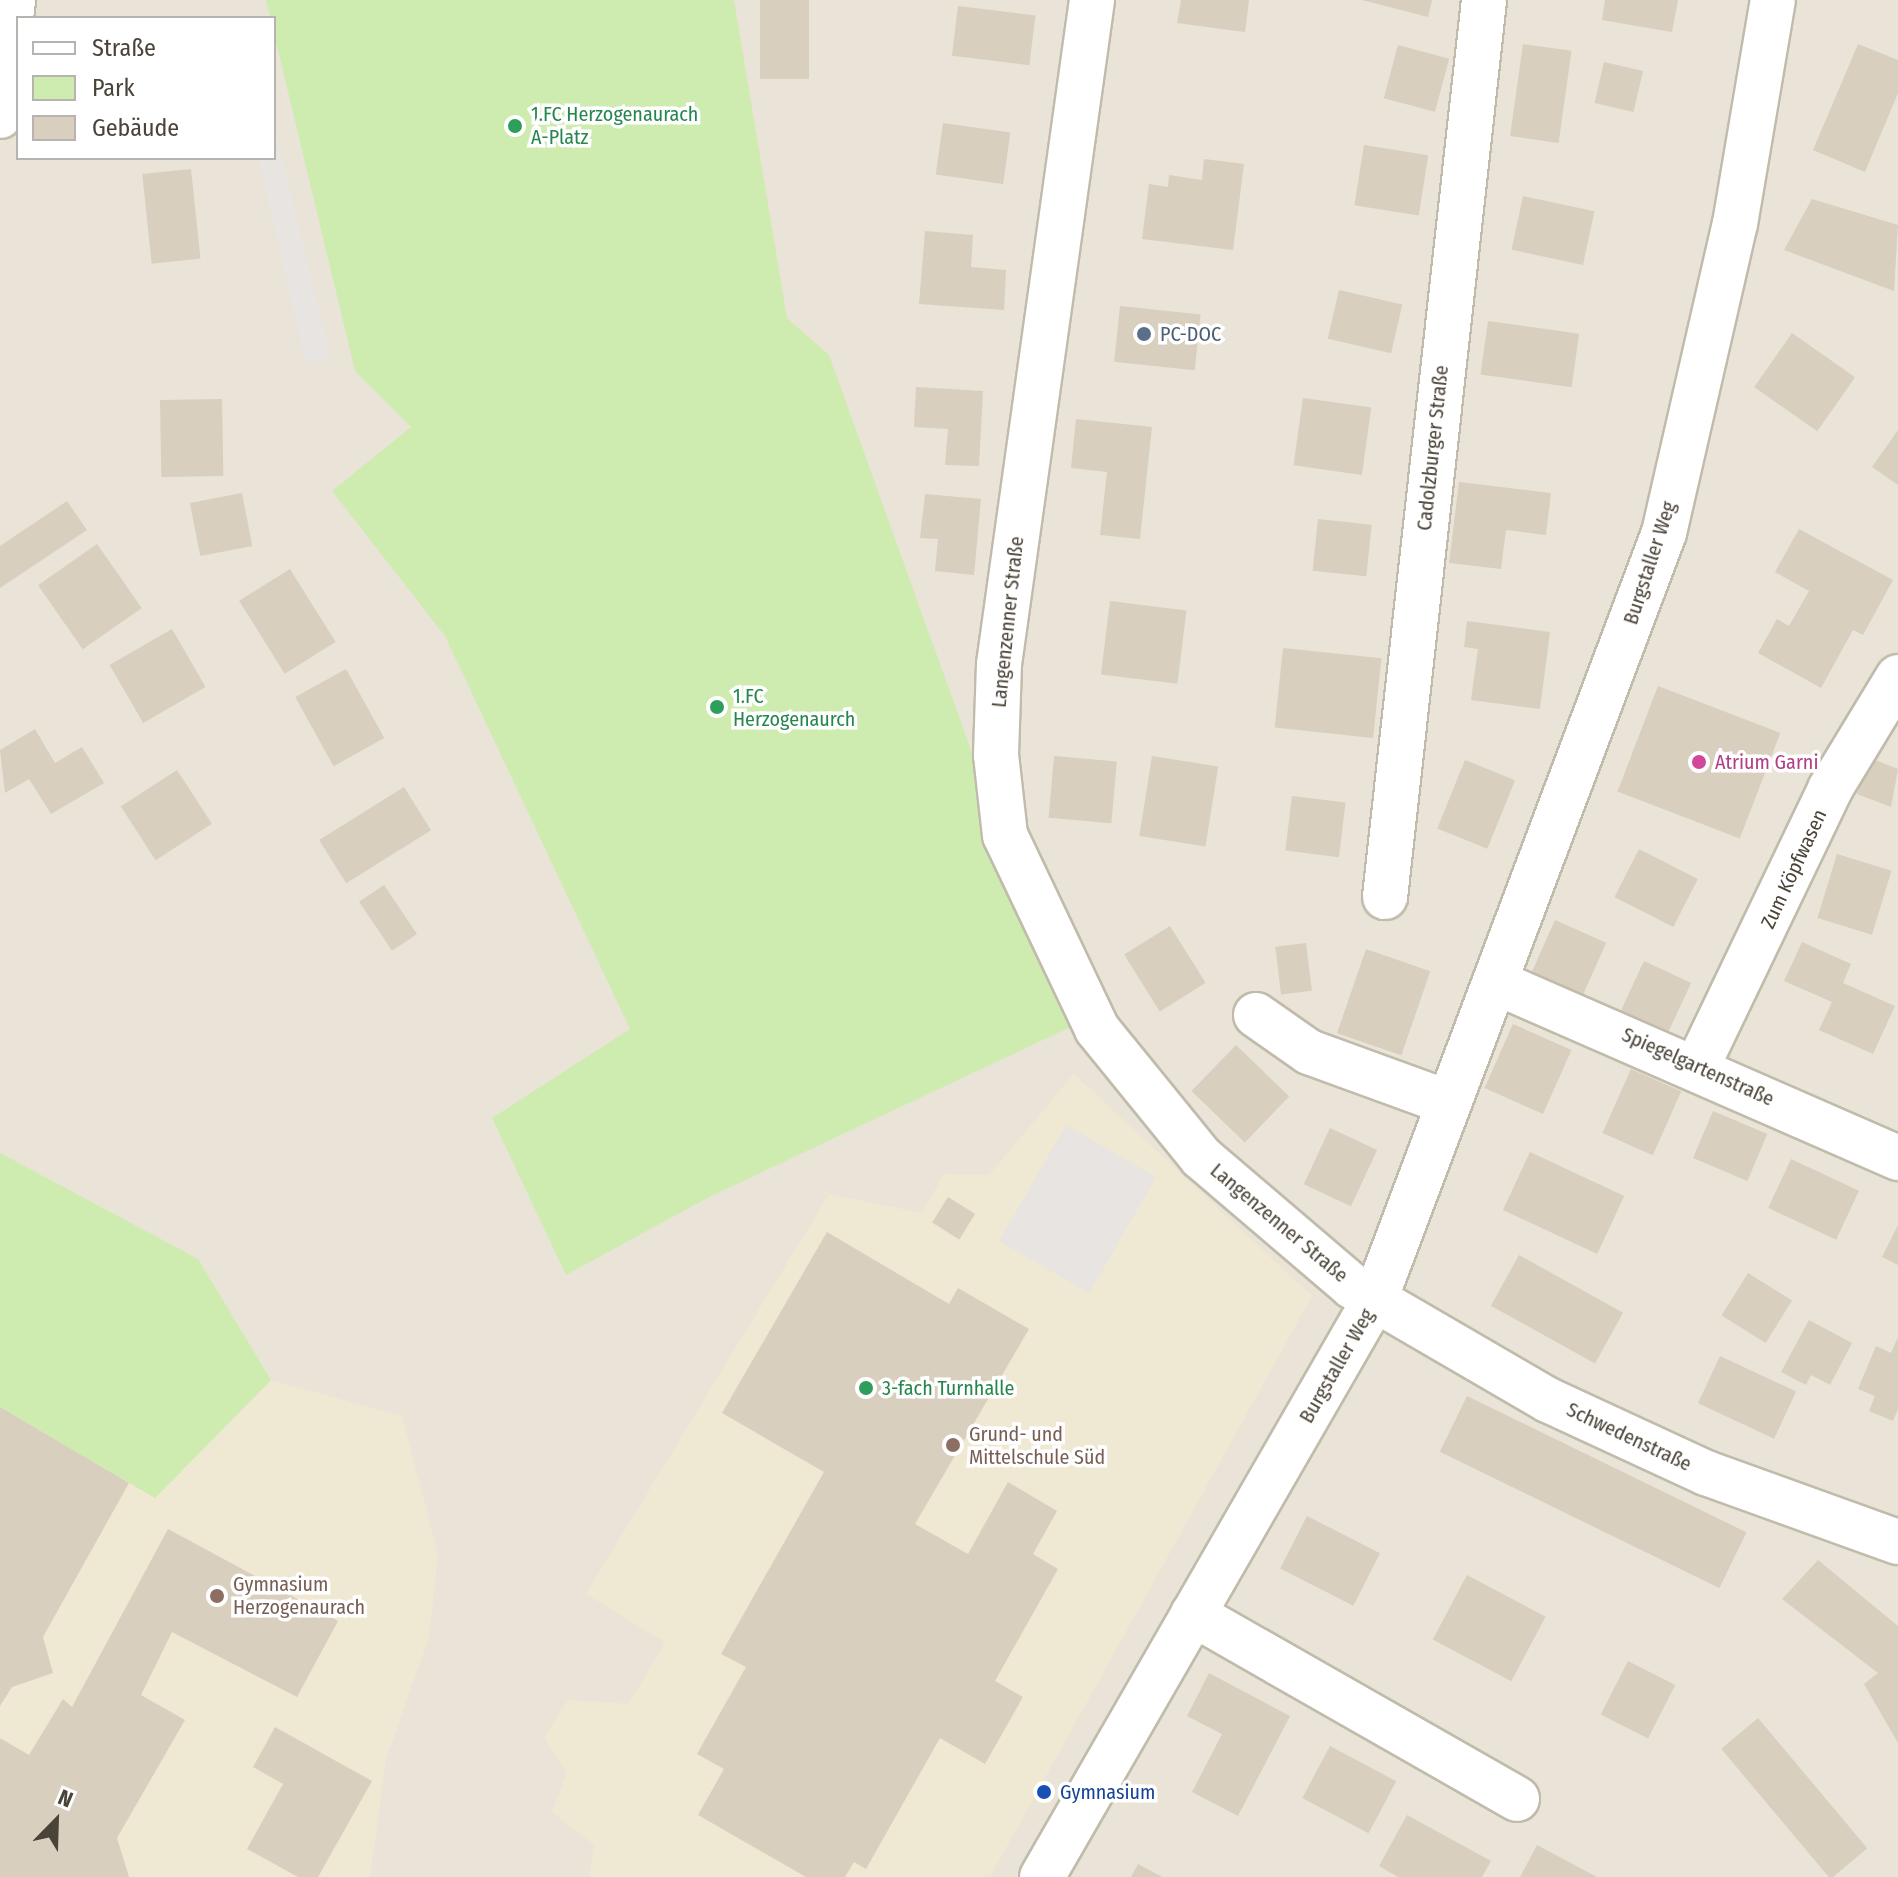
<!DOCTYPE html>
<meta charset="utf-8">
<style>
body{margin:0}
#map{position:relative;width:1898px;height:1877px;overflow:hidden;background:#f5f2e9;font-family:"Fira Sans Condensed",sans-serif}
div>[style]{position:absolute}
.residential>*{inset:0;background:#e9e4d7}
.education>*{inset:0;background:#efe8d2}
.green>*{inset:0;background:#ceebb0}
.parking>*{inset:0;background:#e7e4e1;transform-origin:0 0}
.building>*{inset:0;background:#d8cfbe;transform-origin:0 0}
.roads{filter:drop-shadow(2px 0 #c1bbab) drop-shadow(-2px 0 #c1bbab) drop-shadow(0 2px #c1bbab) drop-shadow(0 -2px #c1bbab)}
.minor>*{height:44px;margin:-22px;padding:0 22px;transform-origin:22px;border-radius:22px;background:#fff}
.dots>*{width:22px;height:22px;translate:-50% -50%;box-sizing:border-box;border:4px solid #fff;border-radius:50%}
span{translate:-50% -50%;white-space:nowrap;text-align:center;line-height:1.15;-webkit-text-stroke:7px #fff;paint-order:stroke}
.leisure-label{font-size:20px;color:#27864d}
.left{translate:0 -50%;text-align:left}
.service-label{font-size:20px;color:#4e5e75}
.street-label{font-size:20px;color:#4a4337}
.hotel-label{font-size:20px;color:#b23c85}
.education-label{font-size:20px;color:#785e54}
.transit-label{font-size:20px;color:#164399}
.legend{position:absolute;left:16px;top:16px;width:260px;height:144px;box-sizing:border-box;background:#fff;border:2px solid #b7b4af;margin:0;padding:10px 14px;list-style:none;font-size:24px;color:#4a4337}
.legend li{display:flex;align-items:center;gap:16px;height:40px}
.legend b{width:40px;border:2px solid #b7b4af}
.north{position:absolute;left:16px;top:1781px;width:80px;height:80px;-webkit-text-stroke:6px #fff;paint-order:stroke;rotate:23deg;font-size:22px;font-weight:700;line-height:32px;text-align:center;color:#4a4337}
.north::after{content:'';display:block;margin:auto;width:28px;height:36px;background:#4a4337;clip-path:polygon(50% 0,100% 100%,50% 72%,0 100%)}
</style>
<div id="map">
<div class="residential">
<i style="clip-path:polygon(evenodd,0 0,1898px 0,1898px 1877px,0 1877px,0 0,18px 18px,274px 18px,274px 158px,18px 158px,18px 18px)"></i>
</div>
<div class="education">
<i style="clip-path:polygon(1074px 1074px,1312px 1296px,990px 1877px,589px 1877px,594px 1845px,552px 1812px,567px 1773px,544px 1737px,568px 1700px,629px 1704px,665px 1642px,586px 1594px,829px 1194px,922px 1213px,944px 1174px,989px 1175px)"></i>
<i style="clip-path:polygon(271px 1380px,402px 1416px,438px 1555px,429px 1637px,386px 1759px,370px 1877px,0 1877px,0 1407px,155px 1498px)"></i>
</div>
<div class="green">
<i style="clip-path:polygon(266px 0,734px 0,787px 318px,829px 355px,981px 778px,1079px 1023px,709px 1197px,566px 1275px,492px 1118px,630px 1029px,445px 636px,332px 491px,411px 427px,355px 371px)"></i>
<i style="clip-path:polygon(0 1153px,198px 1259px,271px 1380px,155px 1498px,0 1407px)"></i>
</div>
<div class="parking">
<i style="clip-path:polygon(274px 123px,331px 359px,306px 364px,258px 158px,274px 158px)"></i>
<i style="left:1066px;top:1125px;width:104px;height:134px;rotate:30deg"></i>
</div>
<div class="building">
<i style="left:760px;top:0;width:49px;height:79px"></i>
<i style="clip-path:polygon(1181px 0,1249px 0,1245px 32px,1177px 23px)"></i>
<i style="clip-path:polygon(1362px 0,1432px 0,1428px 17px)"></i>
<i style="clip-path:polygon(1605px 0,1678px 0,1672px 32px,1602px 20px)"></i>
<i style="left:958px;top:6px;width:78px;height:50px;rotate:7deg"></i>
<i style="left:1523px;top:44px;width:49px;height:93px;rotate:8deg"></i>
<i style="clip-path:polygon(1858px 44px,1898px 60px,1898px 93px,1865px 172px,1813px 150px)"></i>
<i style="left:1398px;top:45px;width:53px;height:55px;rotate:15deg"></i>
<i style="left:1604px;top:62px;width:40px;height:42px;rotate:13deg"></i>
<i style="left:943px;top:123px;width:68px;height:52px;rotate:8deg"></i>
<i style="left:1364px;top:145px;width:65px;height:61px;rotate:9deg"></i>
<i style="clip-path:polygon(1204px 159px,1244px 164px,1233px 250px,1142px 239px,1149px 184px,1168px 187px,1169px 175px,1202px 180px)"></i>
<i style="left:191px;top:169px;width:90px;height:49px;rotate:84deg"></i>
<i style="left:1523px;top:196px;width:73px;height:55px;rotate:12deg"></i>
<i style="clip-path:polygon(1812px 199px,1898px 225px,1894px 291px,1784px 250px)"></i>
<i style="clip-path:polygon(925px 231px,973px 235px,971px 267px,1006px 270px,1004px 310px,919px 304px)"></i>
<i style="left:1339px;top:290px;width:65px;height:50px;rotate:13deg"></i>
<i style="left:1120px;top:306px;width:81px;height:56px;rotate:6deg"></i>
<i style="left:1488px;top:321px;width:92px;height:54px;rotate:8deg"></i>
<i style="left:1792px;top:333px;width:77px;height:66px;rotate:35deg"></i>
<i style="clip-path:polygon(916px 387px,983px 391px,979px 466px,945px 465px,948px 429px,914px 427px)"></i>
<i style="left:1303px;top:398px;width:69px;height:68px;rotate:8deg"></i>
<i style="left:222px;top:399px;width:77px;height:62px;rotate:89deg"></i>
<i style="clip-path:polygon(1076px 419px,1152px 427px,1140px 539px,1100px 535px,1107px 472px,1071px 468px)"></i>
<i style="clip-path:polygon(1898px 430px,1898px 485px,1872px 467px)"></i>
<i style="clip-path:polygon(1459px 482px,1551px 493px,1546px 535px,1506px 530px,1501px 569px,1449px 563px)"></i>
<i style="left:242px;top:493px;width:54px;height:53px;rotate:79deg"></i>
<i style="clip-path:polygon(925px 494px,981px 499px,974px 575px,935px 571px,938px 539px,920px 538px)"></i>
<i style="clip-path:polygon(67px 501px,87px 530px,0 588px,0 546px)"></i>
<i style="left:1318px;top:519px;width:54px;height:52px;rotate:6deg"></i>
<i style="clip-path:polygon(1799px 529px,1893px 580px,1863px 635px,1853px 630px,1821px 688px,1758px 653px,1777px 619px,1789px 626px,1809px 591px,1775px 572px)"></i>
<i style="left:97px;top:544px;width:78px;height:72px;rotate:55deg"></i>
<i style="left:290px;top:569px;width:86px;height:60px;rotate:58deg"></i>
<i style="left:1110px;top:601px;width:77px;height:74px;rotate:7deg"></i>
<i style="clip-path:polygon(1467px 621px,1550px 632px,1540px 709px,1471px 700px,1478px 649px,1464px 647px)"></i>
<i style="left:172px;top:629px;width:67px;height:72px;rotate:60deg"></i>
<i style="left:1283px;top:648px;width:99px;height:80px;rotate:6deg"></i>
<i style="left:346px;top:669px;width:79px;height:58px;rotate:61deg"></i>
<i style="left:1658px;top:686px;width:131px;height:113px;rotate:21deg"></i>
<i style="clip-path:polygon(35px 729px,55px 763px,82px 747px,104px 783px,51px 814px,29px 779px,5px 793px,0 750px)"></i>
<i style="left:1054px;top:756px;width:63px;height:62px;rotate:5deg"></i>
<i style="left:1152px;top:756px;width:67px;height:81px;rotate:9deg"></i>
<i style="clip-path:polygon(1870px 758px,1898px 769px,1891px 807px,1857px 794px)"></i>
<i style="left:1465px;top:760px;width:54px;height:74px;rotate:22deg"></i>
<i style="left:177px;top:770px;width:64px;height:67px;rotate:57deg"></i>
<i style="left:404px;top:787px;width:51px;height:100px;rotate:58deg"></i>
<i style="left:1292px;top:796px;width:54px;height:55px;rotate:7deg"></i>
<i style="left:1639px;top:849px;width:66px;height:54px;rotate:27deg"></i>
<i style="left:1837px;top:854px;width:57px;height:67px;rotate:17deg"></i>
<i style="left:384px;top:885px;width:59px;height:30px;rotate:56deg"></i>
<i style="left:1555px;top:920px;width:56px;height:60px;rotate:24deg"></i>
<i style="left:1170px;top:926px;width:67px;height:54px;rotate:58deg"></i>
<i style="clip-path:polygon(1802px 942px,1851px 964px,1843px 983px,1895px 1006px,1873px 1054px,1819px 1030px,1832px 1002px,1784px 981px)"></i>
<i style="left:1306px;top:943px;width:48px;height:31px;rotate:83deg"></i>
<i style="left:1366px;top:949px;width:68px;height:89px;rotate:19deg"></i>
<i style="left:1644px;top:961px;width:52px;height:59px;rotate:25deg"></i>
<i style="left:1513px;top:1024px;width:64px;height:70px;rotate:24deg"></i>
<i style="left:1236px;top:1045px;width:74px;height:64px;rotate:44deg"></i>
<i style="left:1631px;top:1069px;width:55px;height:70px;rotate:24deg"></i>
<i style="left:1713px;top:1111px;width:59px;height:51px;rotate:23deg"></i>
<i style="left:1330px;top:1128px;width:52px;height:62px;rotate:25deg"></i>
<i style="left:1530px;top:1152px;width:104px;height:64px;rotate:25deg"></i>
<i style="left:1791px;top:1159px;width:75px;height:54px;rotate:25deg"></i>
<i style="left:948px;top:1197px;width:32px;height:30px;rotate:32deg"></i>
<i style="clip-path:polygon(1898px 1225px,1898px 1265px,1882px 1257px)"></i>
<i style="clip-path:polygon(827px 1232px,949px 1304px,958px 1288px,1029px 1329px,915px 1524px,968px 1554px,1008px 1482px,1057px 1511px,1033px 1554px,1058px 1569px,995px 1681px,1023px 1697px,985px 1764px,940px 1738px,866px 1869px,854px 1862px,845px 1877px,806px 1877px,698px 1815px,724px 1769px,697px 1754px,746px 1667px,721px 1654px,824px 1472px,722px 1413px)"></i>
<i style="left:1519px;top:1255px;width:119px;height:58px;rotate:29deg"></i>
<i style="left:1748px;top:1273px;width:52px;height:50px;rotate:32deg"></i>
<i style="clip-path:polygon(1809px 1320px,1852px 1343px,1830px 1385px,1811px 1375px,1806px 1385px,1781px 1372px)"></i>
<i style="clip-path:polygon(1898px 1337px,1898px 1409px,1893px 1421px,1869px 1411px,1875px 1396px,1858px 1389px,1876px 1346px,1891px 1353px)"></i>
<i style="left:1720px;top:1356px;width:84px;height:52px;rotate:25deg"></i>
<i style="left:1467px;top:1396px;width:311px;height:62px;rotate:26deg"></i>
<i style="clip-path:polygon(0 1407px,129px 1483px,43px 1637px,53px 1673px,12px 1687px,0 1706px)"></i>
<i style="left:1307px;top:1516px;width:82px;height:59px;rotate:27deg"></i>
<i style="clip-path:polygon(168px 1529px,338px 1621px,297px 1697px,172px 1632px,141px 1695px,185px 1720px,117px 1838px,129px 1877px,0 1877px,0 1738px,29px 1755px,63px 1699px,72px 1707px)"></i>
<i style="clip-path:polygon(1818px 1560px,1898px 1626px,1898px 1743px,1864px 1684px,1878px 1673px,1782px 1599px)"></i>
<i style="left:1467px;top:1575px;width:89px;height:73px;rotate:28deg"></i>
<i style="left:1628px;top:1661px;width:53px;height:60px;rotate:27deg"></i>
<i style="clip-path:polygon(1209px 1673px,1290px 1716px,1238px 1816px,1192px 1792px,1222px 1734px,1187px 1716px)"></i>
<i style="left:1758px;top:1718px;width:170px;height:48px;rotate:50deg"></i>
<i style="clip-path:polygon(275px 1727px,372px 1781px,318px 1877px,298px 1877px,247px 1849px,283px 1784px,253px 1767px)"></i>
<i style="left:1330px;top:1746px;width:75px;height:59px;rotate:28deg"></i>
<i style="clip-path:polygon(1407px 1815px,1491px 1861px,1482px 1877px,1398px 1877px,1379px 1866px)"></i>
<i style="clip-path:polygon(1537px 1845px,1597px 1877px,1520px 1877px)"></i>
<i style="clip-path:polygon(1138px 1864px,1162px 1877px,1131px 1877px)"></i>
</div>
<div class="roads">
<div class="minor">
<i style="left:1092px;top:0;width:670px;rotate:97.97deg"></i>
<i style="left:999px;top:664px;width:91px;rotate:91.9deg"></i>
<i style="left:996px;top:755px;width:81px;rotate:83.6deg"></i>
<i style="left:1005px;top:835px;width:215px;rotate:64.6deg"></i>
<i style="left:1097px;top:1029px;width:165px;rotate:50.9deg"></i>
<i style="left:1201px;top:1157px;width:199px;rotate:40.5deg"></i>
<i style="left:1352px;top:1286px;width:227px;rotate:30.2deg"></i>
<i style="left:1548px;top:1400px;width:174px;rotate:24.8deg"></i>
<i style="left:1706px;top:1473px;width:204px;rotate:19.8deg"></i>
<i style="left:0;top:116px;width:117px;rotate:-83.6deg"></i>
<i style="left:1385px;top:897px;width:902px;rotate:-83.7deg"></i>
<i style="left:1495px;top:982px;width:440px;rotate:23.6deg"></i>
<i style="left:1256px;top:1015px;width:65px;rotate:34.9deg"></i>
<i style="left:1309px;top:1052px;width:149px;rotate:20deg"></i>
<i style="left:1698px;top:1065px;width:306px;rotate:-64.4deg"></i>
<i style="left:1830px;top:789px;width:131px;rotate:-58.7deg"></i>
<i style="left:1193px;top:1614px;width:373px;rotate:29.7deg"></i>
<i style="left:1042px;top:1877px;width:669px;rotate:-60.06deg"></i>
<i style="left:1376px;top:1297px;width:816px;rotate:-69.35deg"></i>
<i style="left:1664px;top:533px;width:317px;rotate:-77.1deg"></i>
<i style="left:1735px;top:224px;width:227px;rotate:-80.4deg"></i>
</div>
</div>
<div class="dots">
<i style="left:515px;top:126px;background:#2e9e5b"></i>
<i style="left:1144px;top:334px;background:#5c6f8a"></i>
<i style="left:717px;top:707px;background:#2e9e5b"></i>
<i style="left:1699px;top:762px;background:#d1479c"></i>
<i style="left:866px;top:1388px;background:#2e9e5b"></i>
<i style="left:953px;top:1445px;background:#8d6e63"></i>
<i style="left:217px;top:1596px;background:#8d6e63"></i>
<i style="left:1044px;top:1792px;background:#1a4fb4"></i>
</div>
<div class="leisure-label">
<span class="left" style="left:531px;top:126px">1.FC Herzogenaurach<br>A-Platz</span>
<span class="left" style="left:733px;top:708px">1.FC<br>Herzogenaurch</span>
<span class="left" style="left:882px;top:1388px">3-fach Turnhalle</span>
</div>
<div class="service-label">
<span class="left" style="left:1160px;top:334px">PC-DOC</span>
</div>
<div class="street-label">
<span style="left:1433px;top:448px;rotate:-84deg">Cadolzburger Straße</span>
<span style="left:1650px;top:563px;rotate:-72deg">Burgstaller Weg</span>
<span style="left:1008px;top:622px;rotate:-84deg">Langenzenner Straße</span>
<span style="left:1794px;top:869px;rotate:-65deg">Zum Köpfwasen</span>
<span style="left:1698px;top:1067px;rotate:24deg">Spiegelgartenstraße</span>
<span style="left:1279px;top:1223px;rotate:40deg">Langenzenner Straße</span>
<span style="left:1337px;top:1366px;rotate:-60deg">Burgstaller Weg</span>
<span style="left:1629px;top:1437px;rotate:25deg">Schwedenstraße</span>
</div>
<div class="hotel-label">
<span class="left" style="left:1715px;top:762px">Atrium Garni</span>
</div>
<div class="education-label">
<span class="left" style="left:969px;top:1446px">Grund- und<br>Mittelschule Süd</span>
<span class="left" style="left:233px;top:1596px">Gymnasium<br>Herzogenaurach</span>
</div>
<div class="transit-label">
<span class="left" style="left:1060px;top:1792px">Gymnasium</span>
</div>
<ul class="legend">
<li><b style="height:10px;background:#fff"></b>Straße</li>
<li><b style="height:22px;background:#ceebb0"></b>Park</li>
<li><b style="height:22px;background:#d8cfbe"></b>Gebäude</li>
</ul>
<div class="north">N</div>
</div>
